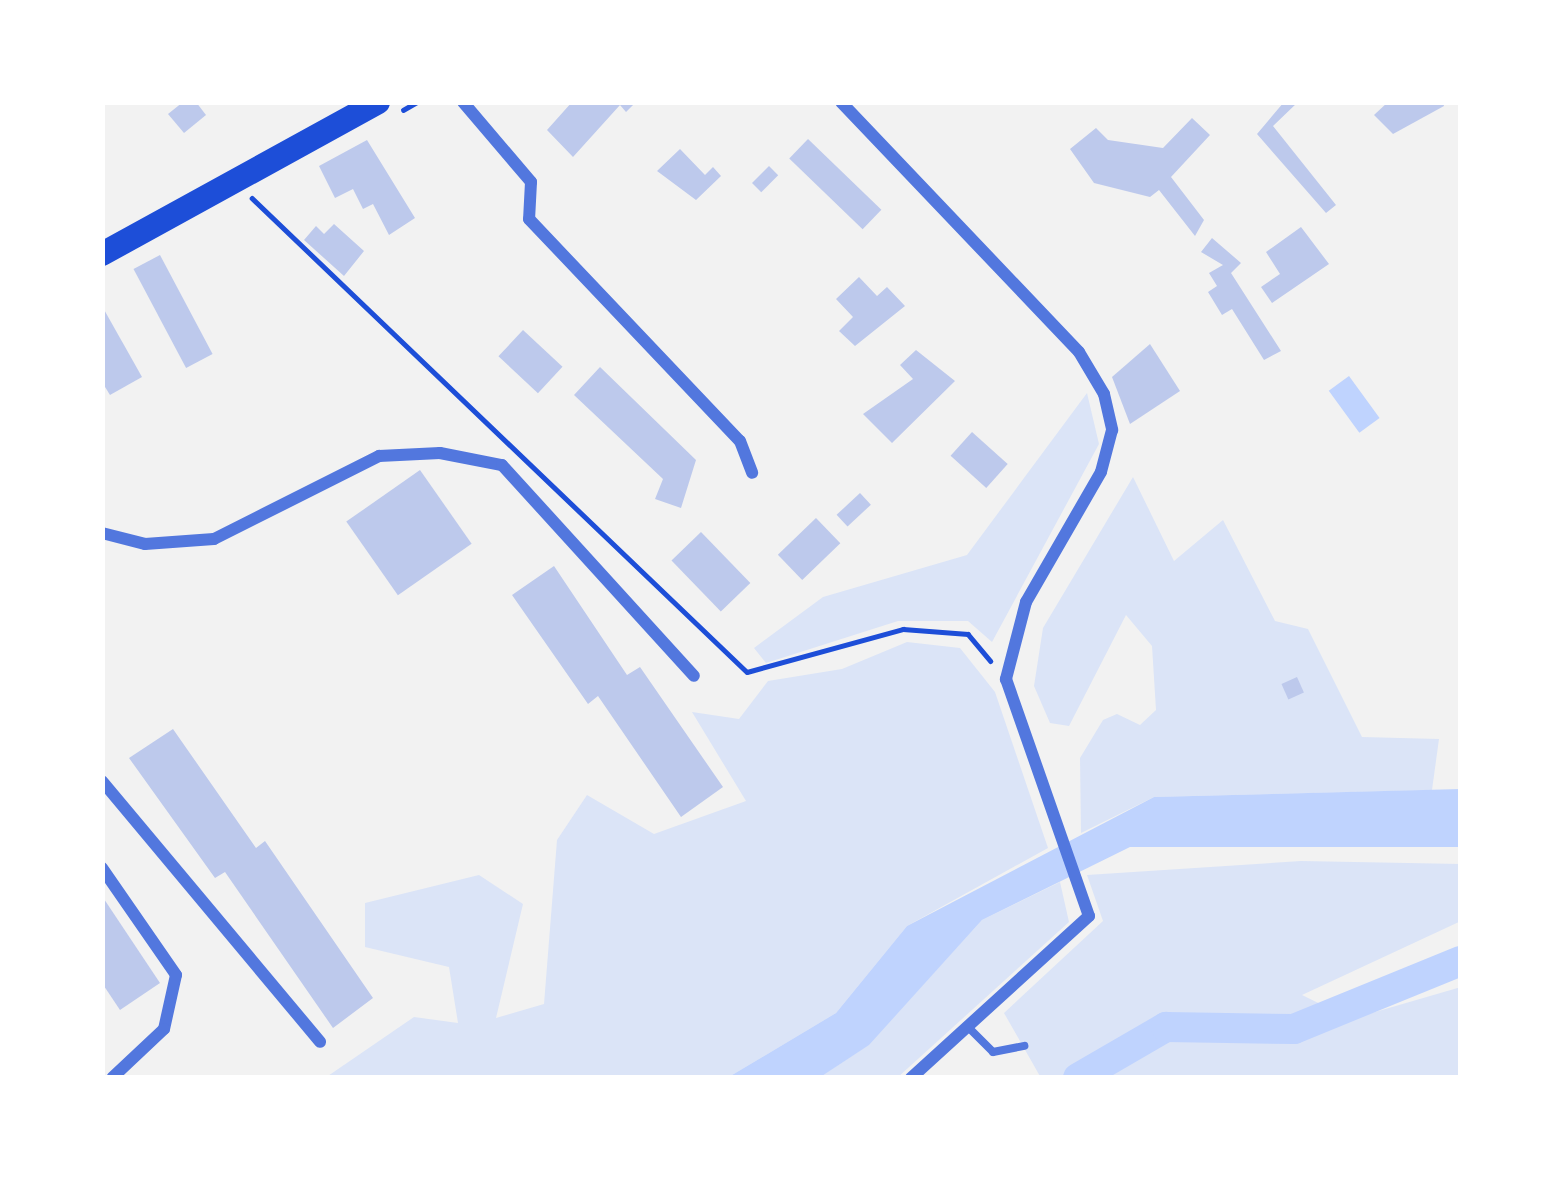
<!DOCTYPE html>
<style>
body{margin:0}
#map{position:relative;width:1563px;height:1180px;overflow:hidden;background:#f2f2f2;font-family:"PT Sans Narrow",sans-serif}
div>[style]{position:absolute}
.green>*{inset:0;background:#dbe4f7}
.water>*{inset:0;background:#bfd3fe;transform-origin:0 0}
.canal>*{height:30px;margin:-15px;padding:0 15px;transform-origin:15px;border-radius:15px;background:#bfd3fe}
.building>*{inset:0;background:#bdc9ec;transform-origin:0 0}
.path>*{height:4.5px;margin:-2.25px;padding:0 2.25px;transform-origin:2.25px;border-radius:2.25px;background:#1d4ed8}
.service>*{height:8px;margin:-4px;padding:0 4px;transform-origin:4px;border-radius:4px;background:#5277de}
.minor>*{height:12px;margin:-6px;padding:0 6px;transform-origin:6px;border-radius:6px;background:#5277de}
.secondary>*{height:24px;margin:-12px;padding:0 12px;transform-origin:12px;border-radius:12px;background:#1d4ed8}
span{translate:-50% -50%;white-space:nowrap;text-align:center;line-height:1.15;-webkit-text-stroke:9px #fff;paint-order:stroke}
.frame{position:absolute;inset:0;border:105px solid #fff;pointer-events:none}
</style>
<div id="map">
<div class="green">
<i style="clip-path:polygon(1087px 393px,1099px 444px,992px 642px,968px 621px,898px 621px,766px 663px,754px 648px,823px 597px,967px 555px)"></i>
<i style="clip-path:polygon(1133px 477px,1174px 561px,1223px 520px,1275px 621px,1308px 629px,1362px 737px,1439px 739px,1432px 790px,1154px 797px,1081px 833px,1080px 758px,1103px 720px,1117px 714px,1140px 725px,1156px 710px,1152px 646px,1126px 615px,1069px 726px,1050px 723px,1034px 686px,1043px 628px)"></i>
<i style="clip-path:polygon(907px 642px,960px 648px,995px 692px,1048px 848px,907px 926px,836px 1013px,727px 1078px,325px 1078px,414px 1017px,458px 1023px,449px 967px,365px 947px,365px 903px,479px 875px,523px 904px,496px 1018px,544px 1004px,557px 840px,587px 795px,654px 834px,746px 801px,692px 712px,739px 719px,768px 681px,842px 669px)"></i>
<i style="clip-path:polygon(1301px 861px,1461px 864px,1461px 921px,1302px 995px,1351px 1019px,1461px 987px,1461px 1078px,1041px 1078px,1004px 1013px,1103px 921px,1087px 875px)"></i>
<i style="clip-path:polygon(1060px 882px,1069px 922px,897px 1078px,819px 1078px,868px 1045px,982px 920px)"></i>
</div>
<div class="water">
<i style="left:1349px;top:376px;width:52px;height:25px;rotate:54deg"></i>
<i style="clip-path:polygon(1461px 789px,1461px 847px,1130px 847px,982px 920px,869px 1045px,819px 1078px,727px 1078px,836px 1013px,907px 926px,1154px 797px)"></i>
</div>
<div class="canal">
<i style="left:1078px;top:1078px;width:102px;rotate:-30.1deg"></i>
<i style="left:1166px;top:1027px;width:128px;rotate:0.9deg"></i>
<i style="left:1294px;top:1029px;width:180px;rotate:-22.2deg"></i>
</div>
<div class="building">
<i style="clip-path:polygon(183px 102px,196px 102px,206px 115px,184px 133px,168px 114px)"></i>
<i style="clip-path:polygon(572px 102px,636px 102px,626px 112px,620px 105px,573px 157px,547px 130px)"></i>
<i style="clip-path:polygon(1284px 102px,1298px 102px,1273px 126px,1336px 205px,1326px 213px,1257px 134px)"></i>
<i style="clip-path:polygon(1388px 102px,1443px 102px,1444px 106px,1393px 134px,1374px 115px)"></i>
<i style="clip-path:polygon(1192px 118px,1210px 135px,1171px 177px,1204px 220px,1195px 236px,1159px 190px,1150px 197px,1094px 183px,1070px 149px,1096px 128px,1108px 140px,1163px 148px)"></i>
<i style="left:808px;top:139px;width:102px;height:27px;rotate:44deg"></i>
<i style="clip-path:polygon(367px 140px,415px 218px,389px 235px,373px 204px,363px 209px,353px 189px,335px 198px,319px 166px)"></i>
<i style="clip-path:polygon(680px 149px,705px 175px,713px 167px,721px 176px,696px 200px,657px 171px)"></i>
<i style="left:769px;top:166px;width:13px;height:24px;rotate:45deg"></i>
<i style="clip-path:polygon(334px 224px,364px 251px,344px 276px,304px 240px,316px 226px,324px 234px)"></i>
<i style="clip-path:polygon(1301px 227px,1329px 264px,1272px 303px,1261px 287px,1280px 274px,1266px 252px)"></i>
<i style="clip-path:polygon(1212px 238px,1241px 263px,1231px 273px,1281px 351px,1264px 360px,1232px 309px,1222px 315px,1208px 292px,1217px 286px,1209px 273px,1223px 265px,1201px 252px)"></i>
<i style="left:160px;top:255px;width:112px;height:30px;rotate:62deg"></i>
<i style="clip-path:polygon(859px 277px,877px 296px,887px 287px,905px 306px,855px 346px,839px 331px,853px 317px,836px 299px)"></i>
<i style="clip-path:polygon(102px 306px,142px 377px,110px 395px,102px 382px)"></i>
<i style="left:523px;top:330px;width:54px;height:36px;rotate:43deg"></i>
<i style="clip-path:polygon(1150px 344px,1180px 391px,1130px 424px,1112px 377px)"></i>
<i style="clip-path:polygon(916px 350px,955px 381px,892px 443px,863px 414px,913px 379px,900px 365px)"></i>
<i style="clip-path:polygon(600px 367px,696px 460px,681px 508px,655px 499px,663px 479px,574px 395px)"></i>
<i style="left:972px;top:432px;width:48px;height:32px;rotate:42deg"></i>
<i style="left:420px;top:470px;width:90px;height:90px;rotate:55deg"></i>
<i style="left:860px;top:493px;width:16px;height:32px;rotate:47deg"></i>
<i style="left:816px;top:518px;width:35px;height:53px;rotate:46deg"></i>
<i style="left:701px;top:532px;width:71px;height:41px;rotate:46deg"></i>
<i style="clip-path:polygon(554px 566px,627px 675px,640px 667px,723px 787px,681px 817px,598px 696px,588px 704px,512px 595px)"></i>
<i style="left:1297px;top:677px;width:17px;height:17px;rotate:66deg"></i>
<i style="clip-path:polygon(173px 729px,256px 848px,265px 841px,373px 998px,333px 1028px,225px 872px,215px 878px,129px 758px)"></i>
<i style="clip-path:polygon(102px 896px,160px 983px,120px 1010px,102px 983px)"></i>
</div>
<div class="path">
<i style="left:403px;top:110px;width:16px;rotate:-30deg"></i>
<i style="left:252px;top:198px;width:685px;rotate:43.76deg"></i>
<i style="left:747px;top:672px;width:162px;rotate:-15.4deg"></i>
<i style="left:903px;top:629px;width:65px;rotate:4.4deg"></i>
<i style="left:968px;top:634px;width:35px;rotate:50deg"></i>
</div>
<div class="service">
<i style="left:969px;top:1028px;width:34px;rotate:45deg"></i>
<i style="left:993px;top:1052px;width:32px;rotate:-11deg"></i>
</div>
<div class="minor">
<i style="left:463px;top:102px;width:105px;rotate:49.6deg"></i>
<i style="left:531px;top:182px;width:37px;rotate:93deg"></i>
<i style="left:529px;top:219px;width:306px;rotate:46.5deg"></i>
<i style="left:740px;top:441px;width:34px;rotate:69deg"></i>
<i style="left:841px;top:102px;width:345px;rotate:46.4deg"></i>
<i style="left:1079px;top:352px;width:49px;rotate:59.2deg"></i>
<i style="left:1104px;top:394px;width:37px;rotate:77deg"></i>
<i style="left:1112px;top:430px;width:43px;rotate:104.7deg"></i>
<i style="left:1101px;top:472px;width:150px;rotate:120deg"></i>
<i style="left:1026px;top:602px;width:80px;rotate:104.6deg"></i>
<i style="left:1006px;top:679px;width:251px;rotate:70.7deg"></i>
<i style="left:1089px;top:916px;width:241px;rotate:137.7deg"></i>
<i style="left:102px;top:533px;width:44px;rotate:14.3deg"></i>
<i style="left:145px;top:544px;width:69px;rotate:-4.1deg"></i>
<i style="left:214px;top:539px;width:185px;rotate:-26.7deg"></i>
<i style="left:379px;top:456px;width:61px;rotate:-2.8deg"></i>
<i style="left:440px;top:453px;width:63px;rotate:11deg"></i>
<i style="left:502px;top:465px;width:285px;rotate:47.7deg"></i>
<i style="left:102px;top:781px;width:340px;rotate:50.1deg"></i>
<i style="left:102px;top:868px;width:130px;rotate:55.3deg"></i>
<i style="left:176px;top:975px;width:55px;rotate:102.5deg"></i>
<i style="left:164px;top:1029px;width:71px;rotate:136.7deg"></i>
</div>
<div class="secondary">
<i style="left:102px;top:254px;width:315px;rotate:-28.8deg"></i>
</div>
<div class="frame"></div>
</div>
